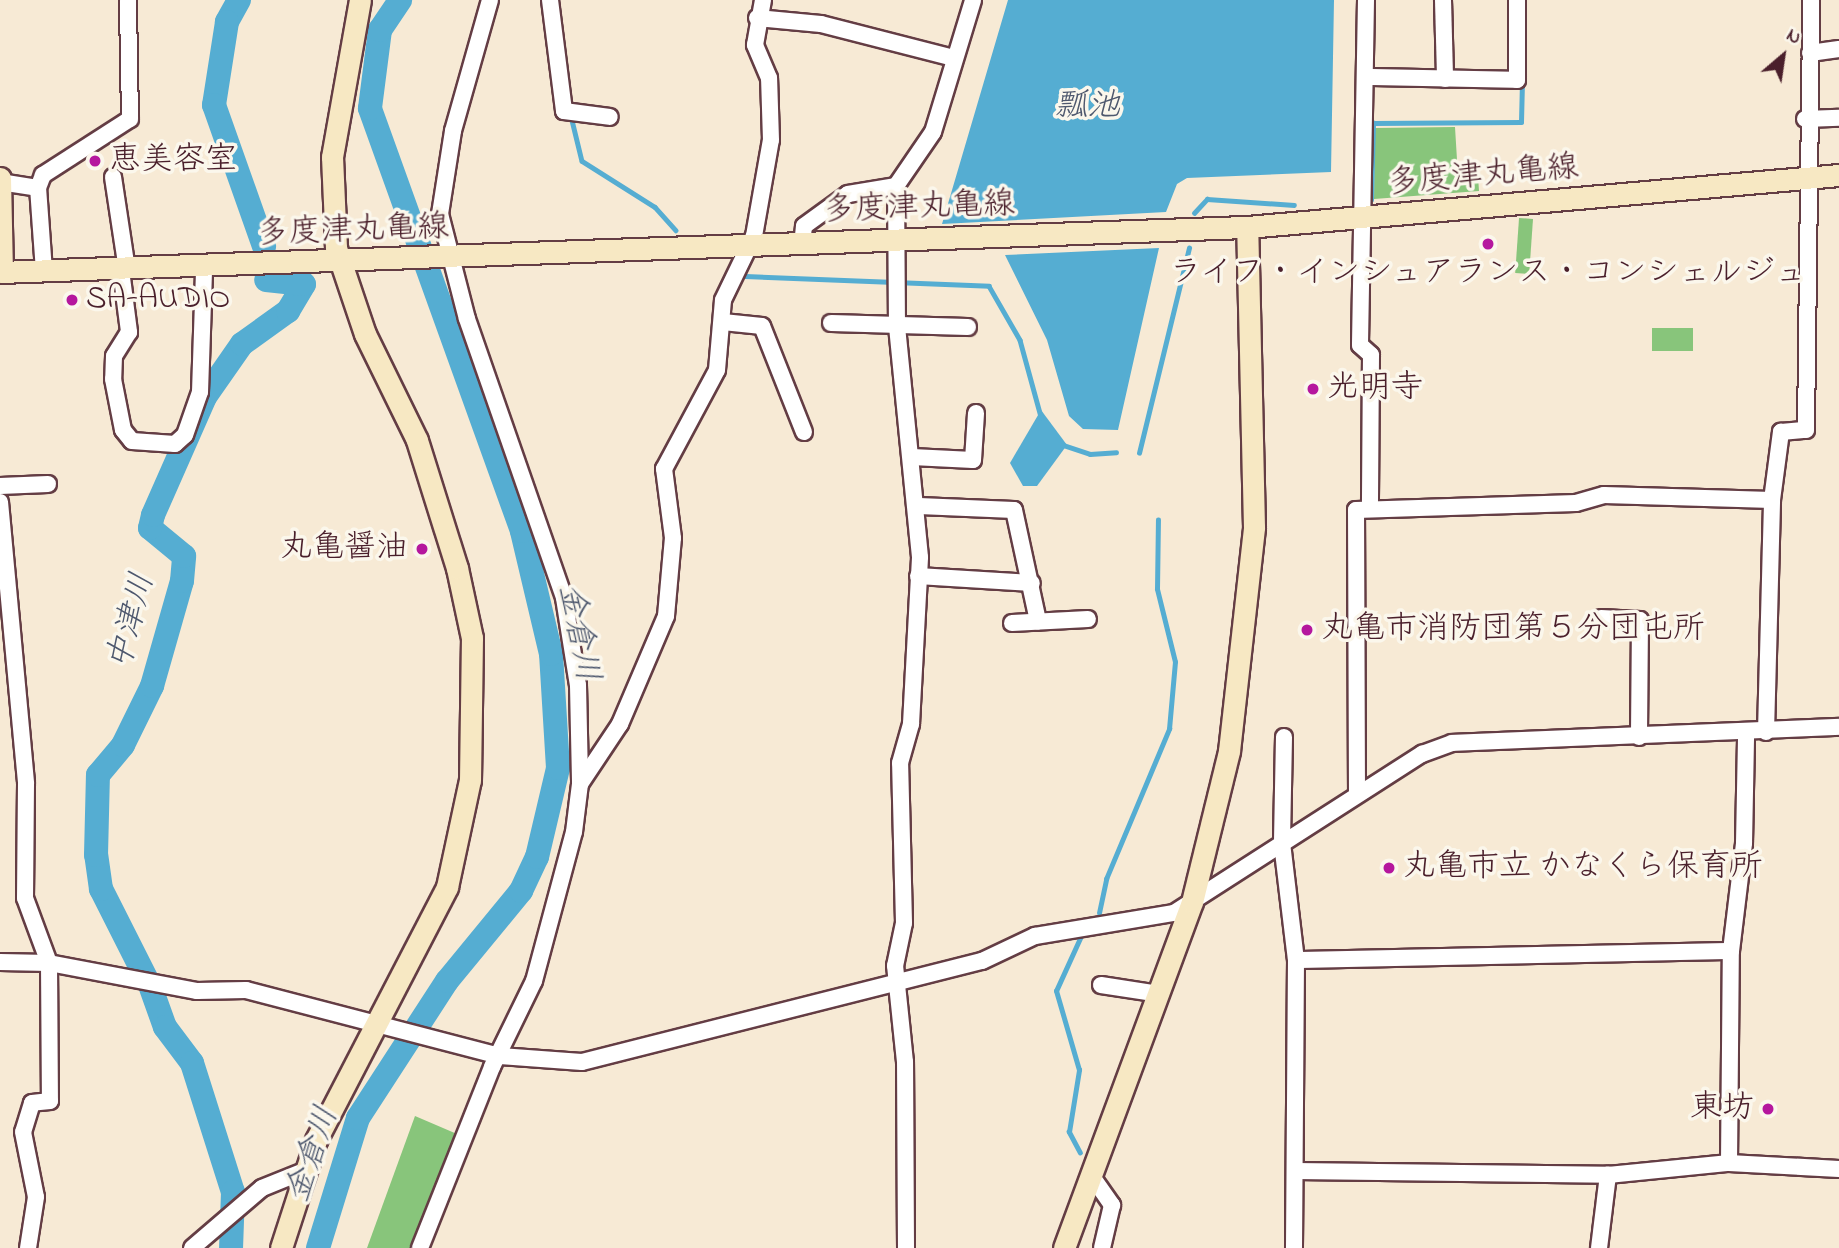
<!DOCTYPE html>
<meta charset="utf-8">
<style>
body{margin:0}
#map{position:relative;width:1839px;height:1248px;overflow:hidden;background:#f7ead5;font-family:"Indie Flower","Klee One",sans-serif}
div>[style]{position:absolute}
.green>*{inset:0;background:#88c57b;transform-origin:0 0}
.water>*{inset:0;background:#55add2}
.stream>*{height:4.5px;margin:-2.25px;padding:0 2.25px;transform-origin:2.25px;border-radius:2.25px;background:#55add2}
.river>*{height:24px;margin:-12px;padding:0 12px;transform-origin:12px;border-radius:12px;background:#55add2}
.roads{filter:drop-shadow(2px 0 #643d44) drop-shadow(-2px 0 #643d44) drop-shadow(0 2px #643d44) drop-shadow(0 -2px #643d44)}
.street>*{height:16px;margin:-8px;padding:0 8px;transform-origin:8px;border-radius:8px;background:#fff}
.secondary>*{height:21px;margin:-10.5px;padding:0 10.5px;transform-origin:10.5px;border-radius:10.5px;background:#f7e8c3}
.dots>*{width:19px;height:19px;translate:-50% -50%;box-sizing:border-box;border:4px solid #fbf7ec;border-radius:50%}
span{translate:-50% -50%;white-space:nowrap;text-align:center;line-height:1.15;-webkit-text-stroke:7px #fbf7ec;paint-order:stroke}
.poi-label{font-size:32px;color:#4a1f2b}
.left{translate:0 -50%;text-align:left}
.right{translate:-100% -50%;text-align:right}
.street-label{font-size:32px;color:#4a1f2b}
.water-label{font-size:33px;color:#4e586e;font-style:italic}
.north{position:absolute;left:1748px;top:21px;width:70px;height:70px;-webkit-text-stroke:5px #fbf7ec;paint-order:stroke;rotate:29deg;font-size:19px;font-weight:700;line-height:28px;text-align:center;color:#4a1f2b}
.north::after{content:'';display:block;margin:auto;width:24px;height:32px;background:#4a1f2b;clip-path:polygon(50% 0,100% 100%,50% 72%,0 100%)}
</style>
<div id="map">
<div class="green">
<i style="clip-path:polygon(1455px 127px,1458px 176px,1478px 176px,1479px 191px,1374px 199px,1375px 128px)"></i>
<i style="left:1533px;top:219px;width:55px;height:14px;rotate:94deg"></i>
<i style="left:1652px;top:328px;width:41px;height:23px"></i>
<i style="clip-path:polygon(415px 1116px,457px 1134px,415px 1248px,367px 1248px)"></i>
</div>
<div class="water">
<i style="clip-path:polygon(1008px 0,1334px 0,1331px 172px,1187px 178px,1177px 184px,1166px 212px,942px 224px)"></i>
<i style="clip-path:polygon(1159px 248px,1118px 430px,1083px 429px,1069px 416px,1047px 340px,1005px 255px)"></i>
<i style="clip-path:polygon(1041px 410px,1067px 445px,1037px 486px,1023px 486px,1010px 463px)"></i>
</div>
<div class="stream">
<i style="left:571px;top:116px;width:46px;rotate:76.3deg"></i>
<i style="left:582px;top:161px;width:86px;rotate:32.2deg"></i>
<i style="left:655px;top:207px;width:31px;rotate:48deg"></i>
<i style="left:1371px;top:200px;width:77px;rotate:-88.5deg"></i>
<i style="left:1373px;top:123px;width:148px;rotate:-0.4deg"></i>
<i style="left:1521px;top:122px;width:40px;rotate:-88.6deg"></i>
<i style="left:1194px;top:213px;width:19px;rotate:-47deg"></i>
<i style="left:1207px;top:199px;width:87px;rotate:3.9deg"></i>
<i style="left:745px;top:276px;width:244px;rotate:2.3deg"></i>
<i style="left:989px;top:286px;width:62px;rotate:60.1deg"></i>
<i style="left:1020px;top:340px;width:80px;rotate:74.7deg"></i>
<i style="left:1063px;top:445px;width:28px;rotate:18deg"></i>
<i style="left:1090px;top:454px;width:26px;rotate:-4deg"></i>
<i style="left:1139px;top:453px;width:211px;rotate:-76.3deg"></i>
<i style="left:1099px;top:913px;width:35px;rotate:-78deg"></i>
<i style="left:1106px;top:879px;width:163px;rotate:-67.2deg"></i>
<i style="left:1169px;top:729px;width:67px;rotate:-84.9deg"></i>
<i style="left:1175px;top:662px;width:75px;rotate:-103.9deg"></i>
<i style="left:1157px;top:589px;width:69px;rotate:-89.2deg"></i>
<i style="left:1080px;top:1153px;width:24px;rotate:-118deg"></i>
<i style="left:1069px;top:1132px;width:63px;rotate:-80.8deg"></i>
<i style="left:1079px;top:1070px;width:82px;rotate:-106.2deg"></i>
<i style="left:1056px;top:991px;width:63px;rotate:-65.5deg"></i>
</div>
<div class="river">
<i style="left:239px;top:0;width:25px;rotate:119deg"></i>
<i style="left:227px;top:22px;width:84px;rotate:98.9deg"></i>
<i style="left:214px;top:105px;width:150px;rotate:70.5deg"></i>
<i style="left:146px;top:978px;width:100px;rotate:-116.8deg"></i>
<i style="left:101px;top:889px;width:34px;rotate:-98deg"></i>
<i style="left:96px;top:855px;width:80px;rotate:-88.6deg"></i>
<i style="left:98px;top:775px;width:39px;rotate:-50deg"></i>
<i style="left:123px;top:745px;width:66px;rotate:-63.8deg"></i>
<i style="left:152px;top:686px;width:109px;rotate:-74.1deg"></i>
<i style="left:182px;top:581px;width:25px;rotate:-85deg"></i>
<i style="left:184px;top:556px;width:44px;rotate:-140.5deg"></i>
<i style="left:150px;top:528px;width:13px;rotate:-77deg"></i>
<i style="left:153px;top:515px;width:129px;rotate:-66.2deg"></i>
<i style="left:205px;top:397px;width:65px;rotate:-55.1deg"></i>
<i style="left:242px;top:344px;width:57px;rotate:-35.7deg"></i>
<i style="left:288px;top:311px;width:31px;rotate:-59deg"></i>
<i style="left:304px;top:284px;width:38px;rotate:-174deg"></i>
<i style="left:151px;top:988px;width:41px;rotate:70.3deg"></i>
<i style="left:165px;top:1027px;width:45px;rotate:53.1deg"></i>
<i style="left:192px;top:1063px;width:135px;rotate:72.4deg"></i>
<i style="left:233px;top:1192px;width:56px;rotate:92deg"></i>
<i style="left:318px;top:1248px;width:136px;rotate:-72.9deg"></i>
<i style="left:358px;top:1118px;width:163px;rotate:-57deg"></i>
<i style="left:447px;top:981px;width:117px;rotate:-50.6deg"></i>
<i style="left:521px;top:891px;width:38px;rotate:-65deg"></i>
<i style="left:537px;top:857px;width:91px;rotate:-76.7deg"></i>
<i style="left:558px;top:768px;width:114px;rotate:-93.5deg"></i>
<i style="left:551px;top:654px;width:126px;rotate:-103.3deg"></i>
<i style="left:522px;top:531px;width:449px;rotate:-109.8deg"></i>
<i style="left:370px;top:108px;width:79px;rotate:-82.7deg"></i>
<i style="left:380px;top:30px;width:36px;rotate:-56deg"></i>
</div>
<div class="roads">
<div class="street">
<i style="left:490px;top:0;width:136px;rotate:105.8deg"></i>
<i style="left:453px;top:131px;width:84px;rotate:98.9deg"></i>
<i style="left:440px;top:214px;width:108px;rotate:75.6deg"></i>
<i style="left:467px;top:319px;width:295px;rotate:70.8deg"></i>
<i style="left:564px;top:598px;width:88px;rotate:80.9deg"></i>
<i style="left:578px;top:685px;width:99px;rotate:88.8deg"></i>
<i style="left:550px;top:0;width:112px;rotate:82.8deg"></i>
<i style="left:564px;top:111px;width:46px;rotate:7.4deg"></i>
<i style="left:1366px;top:0;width:345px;rotate:91deg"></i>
<i style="left:1360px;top:345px;width:15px;rotate:42deg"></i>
<i style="left:1371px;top:355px;width:152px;rotate:90.4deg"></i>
<i style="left:1443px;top:0;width:79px;rotate:88.5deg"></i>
<i style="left:757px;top:18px;width:64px;rotate:5.4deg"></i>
<i style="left:821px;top:24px;width:136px;rotate:14.4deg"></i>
<i style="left:1810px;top:53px;width:29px;rotate:-8deg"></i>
<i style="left:1367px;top:77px;width:150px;rotate:1.1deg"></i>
<i style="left:1517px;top:80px;width:80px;rotate:-90deg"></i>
<i style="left:1805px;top:119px;width:34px;rotate:-2deg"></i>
<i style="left:113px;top:177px;width:94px;rotate:81.4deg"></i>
<i style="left:0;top:182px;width:38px;rotate:9deg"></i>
<i style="left:802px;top:245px;width:19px;rotate:-84deg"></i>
<i style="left:804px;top:226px;width:54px;rotate:-36deg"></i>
<i style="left:848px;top:194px;width:49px;rotate:-9.5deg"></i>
<i style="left:121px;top:270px;width:63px;rotate:82.6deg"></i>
<i style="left:129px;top:332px;width:28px;rotate:122deg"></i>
<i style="left:114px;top:356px;width:23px;rotate:92deg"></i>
<i style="left:113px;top:379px;width:52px;rotate:78.9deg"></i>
<i style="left:123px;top:430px;width:14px;rotate:51deg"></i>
<i style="left:132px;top:441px;width:43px;rotate:4deg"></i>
<i style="left:175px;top:444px;width:13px;rotate:-42deg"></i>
<i style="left:185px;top:435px;width:46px;rotate:-70.8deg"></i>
<i style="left:200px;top:392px;width:123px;rotate:-88.1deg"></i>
<i style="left:44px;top:271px;width:83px;rotate:-94.1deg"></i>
<i style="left:38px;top:188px;width:14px;rotate:-69deg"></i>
<i style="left:43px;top:175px;width:103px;rotate:-32.8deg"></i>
<i style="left:130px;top:119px;width:119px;rotate:-91deg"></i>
<i style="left:723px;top:322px;width:39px;rotate:6deg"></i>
<i style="left:762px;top:326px;width:114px;rotate:68.4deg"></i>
<i style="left:831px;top:323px;width:137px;rotate:1.7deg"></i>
<i style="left:912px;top:457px;width:61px;rotate:2.8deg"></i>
<i style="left:973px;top:460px;width:47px;rotate:-86.3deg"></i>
<i style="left:0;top:486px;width:48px;rotate:-2.4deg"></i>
<i style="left:0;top:502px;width:283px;rotate:84.7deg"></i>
<i style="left:26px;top:784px;width:114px;rotate:90.5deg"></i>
<i style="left:25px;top:898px;width:69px;rotate:69.7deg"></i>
<i style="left:49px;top:963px;width:138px;rotate:89.6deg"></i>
<i style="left:50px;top:1101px;width:18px;rotate:174deg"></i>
<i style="left:32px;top:1103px;width:30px;rotate:107deg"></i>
<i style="left:23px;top:1132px;width:66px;rotate:78.7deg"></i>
<i style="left:36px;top:1197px;width:52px;rotate:98.9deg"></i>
<i style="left:919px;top:506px;width:95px;rotate:2.4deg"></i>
<i style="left:1014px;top:510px;width:114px;rotate:77.8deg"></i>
<i style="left:918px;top:576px;width:114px;rotate:3.5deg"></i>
<i style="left:1601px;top:618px;width:39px;rotate:3deg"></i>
<i style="left:1640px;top:620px;width:117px;rotate:90.5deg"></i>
<i style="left:1012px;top:623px;width:76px;rotate:-3deg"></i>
<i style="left:1766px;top:732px;width:232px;rotate:-88.5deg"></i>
<i style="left:1772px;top:500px;width:69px;rotate:-82.5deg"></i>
<i style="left:1781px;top:432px;width:25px;rotate:-5deg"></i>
<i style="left:1806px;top:430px;width:430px;rotate:-89.3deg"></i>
<i style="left:1284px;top:737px;width:106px;rotate:91.1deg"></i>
<i style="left:1282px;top:843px;width:118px;rotate:83.2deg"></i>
<i style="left:1296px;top:960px;width:288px;rotate:90.4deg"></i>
<i style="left:1357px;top:794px;width:284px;rotate:-90.2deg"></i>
<i style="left:1356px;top:510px;width:220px;rotate:-1.8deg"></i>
<i style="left:1576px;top:503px;width:29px;rotate:-16deg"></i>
<i style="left:1604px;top:495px;width:168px;rotate:1.7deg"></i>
<i style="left:1296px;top:960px;width:435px;rotate:-1.2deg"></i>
<i style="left:0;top:962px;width:49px;rotate:1.2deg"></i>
<i style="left:49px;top:963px;width:151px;rotate:10.7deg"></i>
<i style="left:197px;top:991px;width:49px;rotate:-1.2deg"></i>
<i style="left:246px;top:990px;width:262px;rotate:14.6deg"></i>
<i style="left:500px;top:1056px;width:82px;rotate:4.2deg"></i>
<i style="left:582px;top:1062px;width:413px;rotate:-14.2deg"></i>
<i style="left:982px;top:961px;width:59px;rotate:-25.3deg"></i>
<i style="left:1035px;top:936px;width:141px;rotate:-9.4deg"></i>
<i style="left:1174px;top:913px;width:295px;rotate:-32.7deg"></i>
<i style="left:1422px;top:754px;width:32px;rotate:-20deg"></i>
<i style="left:1452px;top:743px;width:387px;rotate:-2.4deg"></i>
<i style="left:1101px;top:985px;width:60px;rotate:8.7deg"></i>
<i style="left:1729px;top:1163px;width:212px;rotate:-89.5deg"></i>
<i style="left:1731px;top:951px;width:109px;rotate:-83.1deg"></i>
<i style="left:1744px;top:843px;width:109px;rotate:-88.9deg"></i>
<i style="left:1295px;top:1171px;width:313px;rotate:0.7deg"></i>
<i style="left:1608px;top:1175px;width:122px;rotate:-5.7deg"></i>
<i style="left:1729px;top:1163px;width:110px;rotate:3.1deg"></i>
<i style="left:1091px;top:1175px;width:37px;rotate:55deg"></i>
<i style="left:1112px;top:1205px;width:44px;rotate:103.1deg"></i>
<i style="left:192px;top:1248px;width:92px;rotate:-40.6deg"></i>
<i style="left:262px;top:1188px;width:45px;rotate:-22deg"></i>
<i style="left:420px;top:1248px;width:195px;rotate:-68.3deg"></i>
<i style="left:492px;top:1067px;width:96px;rotate:-64deg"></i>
<i style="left:534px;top:981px;width:154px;rotate:-75deg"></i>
<i style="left:574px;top:832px;width:48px;rotate:-82.9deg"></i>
<i style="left:580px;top:784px;width:72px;rotate:-56.3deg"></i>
<i style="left:620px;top:724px;width:117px;rotate:-66.9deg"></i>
<i style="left:666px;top:616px;width:78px;rotate:-84.9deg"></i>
<i style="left:673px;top:538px;width:70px;rotate:-97.4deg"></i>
<i style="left:664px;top:469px;width:112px;rotate:-61.8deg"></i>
<i style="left:717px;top:370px;width:70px;rotate:-85.1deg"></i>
<i style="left:723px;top:300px;width:71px;rotate:-64.2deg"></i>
<i style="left:754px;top:236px;width:97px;rotate:-80deg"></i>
<i style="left:771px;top:140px;width:62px;rotate:-91.8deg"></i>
<i style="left:769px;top:78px;width:36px;rotate:-113deg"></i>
<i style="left:755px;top:45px;width:46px;rotate:-79.9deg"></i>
<i style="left:906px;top:1248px;width:186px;rotate:-90.3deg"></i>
<i style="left:905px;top:1062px;width:97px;rotate:-95.9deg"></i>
<i style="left:895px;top:966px;width:44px;rotate:-78.2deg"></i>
<i style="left:904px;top:923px;width:160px;rotate:-91.4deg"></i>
<i style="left:900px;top:763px;width:41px;rotate:-74.2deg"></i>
<i style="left:911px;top:724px;width:167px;rotate:-86.9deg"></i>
<i style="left:920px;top:557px;width:232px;rotate:-95.7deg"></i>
<i style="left:897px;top:326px;width:140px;rotate:-90.4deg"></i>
<i style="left:896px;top:186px;width:65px;rotate:-55.6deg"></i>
<i style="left:933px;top:132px;width:138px;rotate:-73.1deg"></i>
<i style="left:1599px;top:1248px;width:74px;rotate:-83deg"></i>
</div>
<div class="secondary">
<i style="left:0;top:178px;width:94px;rotate:88.8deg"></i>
<i style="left:0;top:272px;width:1248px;rotate:-2.07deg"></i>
<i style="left:1247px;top:227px;width:594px;rotate:-5.02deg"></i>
<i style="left:281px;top:1248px;width:114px;rotate:-72deg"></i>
<i style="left:316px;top:1140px;width:285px;rotate:-62.6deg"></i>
<i style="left:447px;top:887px;width:109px;rotate:-77.9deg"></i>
<i style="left:470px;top:780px;width:142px;rotate:-89.2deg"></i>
<i style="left:472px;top:638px;width:72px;rotate:-102.1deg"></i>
<i style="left:457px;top:568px;width:134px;rotate:-107.4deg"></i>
<i style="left:417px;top:440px;width:118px;rotate:-116.1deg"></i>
<i style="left:365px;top:334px;width:91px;rotate:-108.6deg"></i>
<i style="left:336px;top:248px;width:91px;rotate:-92.5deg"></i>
<i style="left:332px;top:157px;width:159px;rotate:-79.9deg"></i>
<i style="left:1064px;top:1248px;width:369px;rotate:-69.7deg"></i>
<i style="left:1192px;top:902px;width:155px;rotate:-76.2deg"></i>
<i style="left:1229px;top:751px;width:225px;rotate:-83.6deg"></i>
<i style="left:1254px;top:527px;width:300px;rotate:-91.3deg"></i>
</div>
</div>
<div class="dots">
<i style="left:95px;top:161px;background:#b5179e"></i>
<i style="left:1488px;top:244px;background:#b5179e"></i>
<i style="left:72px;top:300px;background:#b5179e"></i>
<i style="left:1313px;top:389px;background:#b5179e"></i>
<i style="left:422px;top:549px;background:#b5179e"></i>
<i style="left:1307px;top:630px;background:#b5179e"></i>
<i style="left:1389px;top:868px;background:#b5179e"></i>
<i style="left:1768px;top:1109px;background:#b5179e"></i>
</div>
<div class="poi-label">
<span class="left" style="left:109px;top:161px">恵美容室</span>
<span style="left:1488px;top:274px">ライフ・インシュアランス・コンシェルジュ</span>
<span class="left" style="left:86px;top:300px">SA-AUDIO</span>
<span class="left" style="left:1327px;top:389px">光明寺</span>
<span class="right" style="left:408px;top:549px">丸亀醤油</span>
<span class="left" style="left:1321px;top:630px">丸亀市消防団第５分団屯所</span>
<span class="left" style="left:1403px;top:868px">丸亀市立 かなくら保育所</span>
<span class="right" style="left:1754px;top:1109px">東坊</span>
</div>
<div class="street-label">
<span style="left:1483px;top:177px;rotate:-5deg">多度津丸亀線</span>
<span style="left:919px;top:209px;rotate:-2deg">多度津丸亀線</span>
<span style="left:353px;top:232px;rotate:-2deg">多度津丸亀線</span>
</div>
<div class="water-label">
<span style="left:1087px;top:108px">瓢池</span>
<span style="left:133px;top:622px;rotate:-75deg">中津川</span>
<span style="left:577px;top:633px;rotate:79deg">金倉川</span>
<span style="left:314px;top:1155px;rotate:-71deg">金倉川</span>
</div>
<div class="north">N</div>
</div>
